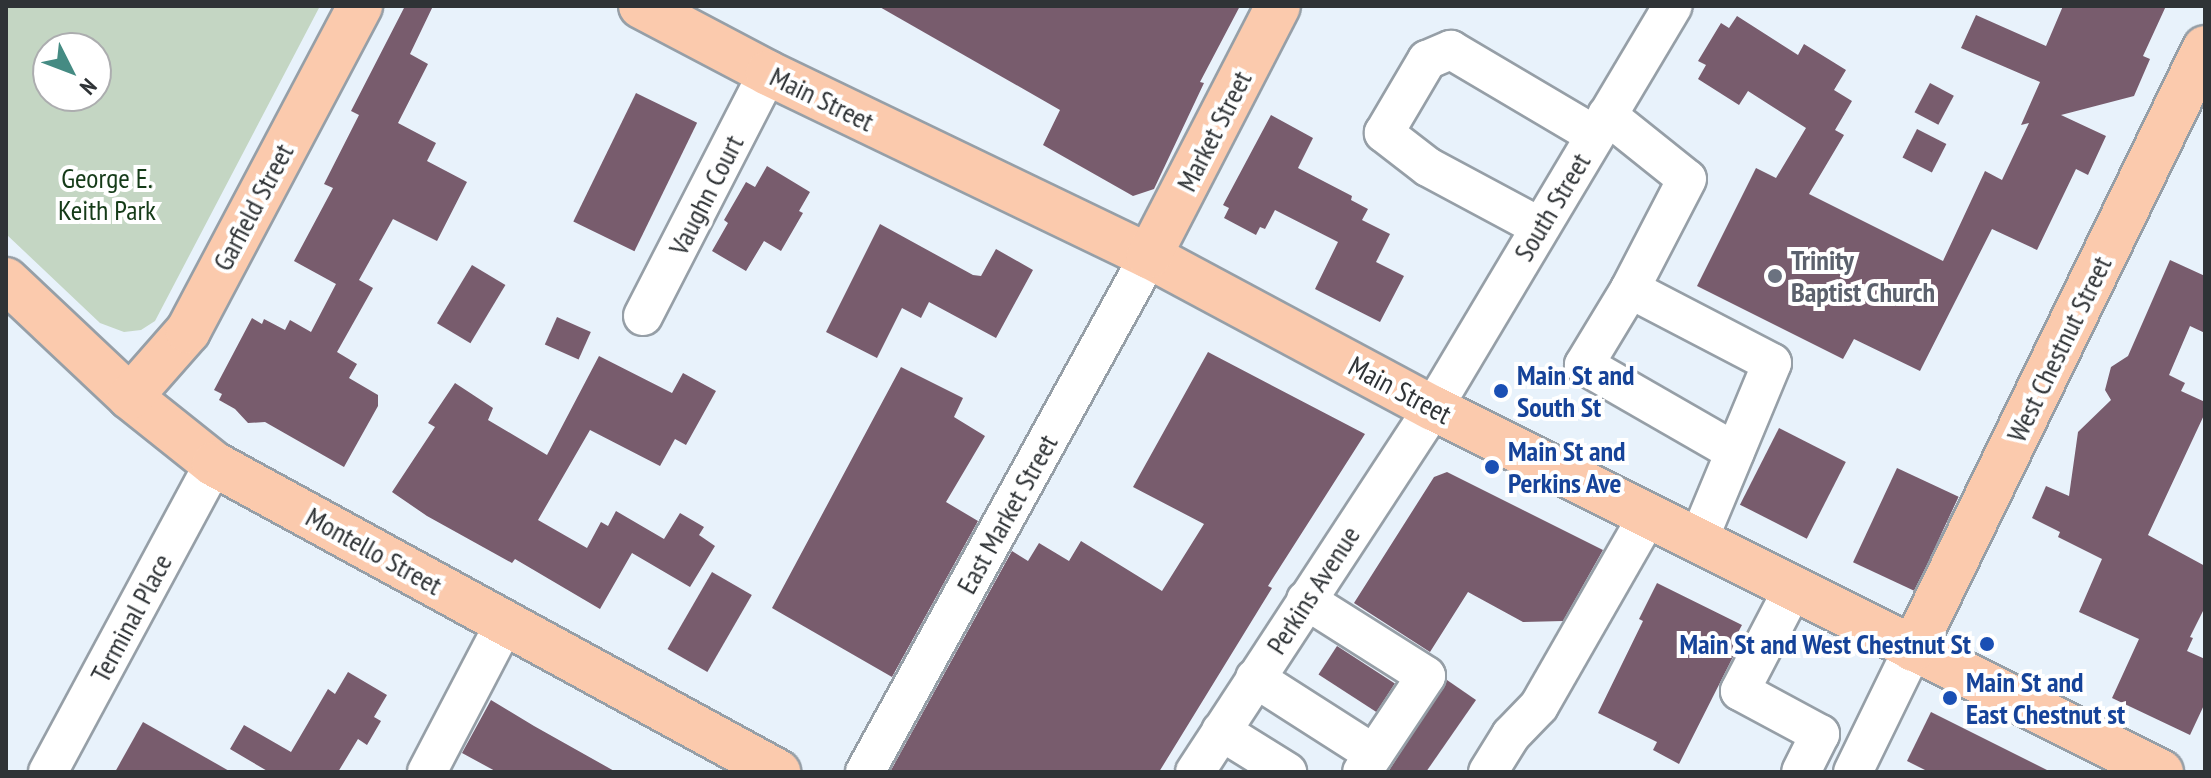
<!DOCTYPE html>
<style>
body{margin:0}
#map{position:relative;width:2211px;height:778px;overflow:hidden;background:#e8f2fb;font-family:"PT Sans Narrow",sans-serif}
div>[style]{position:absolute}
.green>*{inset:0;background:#c4d6c3}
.building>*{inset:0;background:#785c6d;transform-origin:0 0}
.roads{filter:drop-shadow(2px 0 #969fa7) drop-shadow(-2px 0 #969fa7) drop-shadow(0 2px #969fa7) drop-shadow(0 -2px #969fa7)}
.minor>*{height:38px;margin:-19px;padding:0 19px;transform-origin:19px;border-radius:19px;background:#fff}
.major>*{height:44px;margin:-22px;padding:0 22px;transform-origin:22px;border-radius:22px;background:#fbcaad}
.dots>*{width:22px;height:22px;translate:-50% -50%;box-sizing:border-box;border:4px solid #fff;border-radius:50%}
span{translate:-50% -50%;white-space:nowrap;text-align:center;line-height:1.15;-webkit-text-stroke:8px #fff;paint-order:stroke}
.street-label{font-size:28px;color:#2f3336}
.park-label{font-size:28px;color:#153b18}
.worship-label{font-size:28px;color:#5b616d;font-weight:700}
.left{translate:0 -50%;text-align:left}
.transit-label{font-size:28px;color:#164399;font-weight:700}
.right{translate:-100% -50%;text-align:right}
.frame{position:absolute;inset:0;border:8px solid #2f3336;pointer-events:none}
.north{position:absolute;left:32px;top:32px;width:80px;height:80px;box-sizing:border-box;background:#fff;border:2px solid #acadaf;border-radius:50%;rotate:132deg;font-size:22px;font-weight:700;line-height:32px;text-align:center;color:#2f3336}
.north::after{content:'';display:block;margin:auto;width:28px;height:36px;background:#458b83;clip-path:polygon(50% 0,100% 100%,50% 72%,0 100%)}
</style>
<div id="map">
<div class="green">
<i style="clip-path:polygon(evenodd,6px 6px,320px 6px,155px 321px,141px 330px,124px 332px,100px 323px,6px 234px,6px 6px,48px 48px,96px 48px,96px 96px,48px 96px,48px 48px)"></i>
</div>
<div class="building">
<i style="clip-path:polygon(405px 6px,433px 6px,410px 54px,428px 64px,398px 123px,436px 143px,427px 161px,467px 182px,437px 241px,393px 219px,359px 280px,373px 288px,337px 352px,357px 364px,349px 378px,378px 395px,378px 406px,344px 467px,265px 422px,248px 423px,235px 409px,219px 400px,222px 394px,214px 390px,252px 318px,262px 324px,264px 319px,285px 330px,290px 320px,311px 332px,336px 284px,294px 261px,333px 188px,324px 184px,359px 115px,351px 111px)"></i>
<i style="clip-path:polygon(878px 6px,1240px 6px,1200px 82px,1204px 83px,1154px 189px,1133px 196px,1043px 145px,1060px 110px)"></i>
<i style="clip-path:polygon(2063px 6px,2166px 6px,2143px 56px,2150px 59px,2134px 96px,2061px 115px,2106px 136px,2088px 175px,2076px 169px,2037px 250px,1992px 229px,1920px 371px,1854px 339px,1843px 359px,1697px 286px,1756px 168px,1776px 178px,1806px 128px,1748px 91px,1739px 105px,1698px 79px,1706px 65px,1698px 61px,1721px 23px,1729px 28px,1737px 16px,1798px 55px,1804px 44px,1846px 70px,1834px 90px,1852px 101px,1835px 130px,1844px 135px,1809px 194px,1943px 261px,1985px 171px,2002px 180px,2029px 123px,2021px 125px,2040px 82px,1961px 48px,1976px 15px,2046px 46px)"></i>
<i style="left:1930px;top:83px;width:27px;height:33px;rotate:28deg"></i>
<i style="left:636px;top:93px;width:68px;height:143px;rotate:26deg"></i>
<i style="clip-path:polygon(1271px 115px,1313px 138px,1298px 168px,1352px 196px,1351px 200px,1368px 209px,1362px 220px,1390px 234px,1376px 262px,1404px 276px,1380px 322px,1315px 289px,1338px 242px,1275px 210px,1265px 229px,1260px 227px,1256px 235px,1224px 218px,1229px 208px,1223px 205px)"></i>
<i style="left:1917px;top:129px;width:33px;height:32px;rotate:27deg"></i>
<i style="clip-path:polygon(767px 166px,810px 192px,799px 211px,803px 213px,781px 251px,764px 241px,746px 271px,712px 251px,728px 223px,724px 220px,746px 182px,755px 187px)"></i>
<i style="clip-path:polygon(880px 224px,973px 275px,981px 276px,996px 249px,1033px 270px,996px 338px,929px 302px,921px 318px,902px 308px,877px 358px,826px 332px)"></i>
<i style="clip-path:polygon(2170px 260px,2205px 276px,2205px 333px,2190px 326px,2169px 375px,2185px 383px,2181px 391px,2205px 402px,2205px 413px,2148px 535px,2205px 566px,2205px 607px,2190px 637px,2193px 638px,2187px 651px,2205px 659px,2205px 703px,2190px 735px,2112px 698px,2139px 639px,2079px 612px,2102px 559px,2058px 537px,2060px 532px,2032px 518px,2046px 486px,2069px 496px,2078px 432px,2111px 400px,2105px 390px,2111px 367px,2128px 356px)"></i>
<i style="left:472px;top:265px;width:39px;height:68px;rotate:31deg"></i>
<i style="left:557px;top:317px;width:37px;height:30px;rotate:24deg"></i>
<i style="clip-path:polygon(1208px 352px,1365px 434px,1268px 586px,1272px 588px,1159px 772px,890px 772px,1012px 551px,1028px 561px,1039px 543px,1069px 561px,1081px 541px,1162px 591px,1204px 524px,1133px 487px)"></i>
<i style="clip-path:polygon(599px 356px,672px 393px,683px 373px,716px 391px,686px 445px,675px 439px,660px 466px,590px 430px,538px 520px,587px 548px,601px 522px,608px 526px,616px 511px,664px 539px,680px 513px,704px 527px,699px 535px,715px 546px,690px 587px,632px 553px,600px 609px,515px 559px,512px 563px,427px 516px,392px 492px,435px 427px,428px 423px,455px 383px,493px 408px,488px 420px,547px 455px)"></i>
<i style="clip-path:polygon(901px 367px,963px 398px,954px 417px,985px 436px,946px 502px,978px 521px,892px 677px,772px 608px)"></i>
<i style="left:1779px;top:428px;width:75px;height:86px;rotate:27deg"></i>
<i style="left:1897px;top:468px;width:68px;height:104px;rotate:25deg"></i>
<i style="clip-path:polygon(1447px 472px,1603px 550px,1563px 621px,1523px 622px,1468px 592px,1430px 652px,1354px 603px,1434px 477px)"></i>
<i style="left:712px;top:572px;width:46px;height:89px;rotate:30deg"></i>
<i style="clip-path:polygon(1657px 583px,1742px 625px,1734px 640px,1740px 643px,1679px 764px,1653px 750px,1657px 742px,1598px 713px,1643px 621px,1639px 619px)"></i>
<i style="left:1337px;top:646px;width:69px;height:34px;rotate:33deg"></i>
<i style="clip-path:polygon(348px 672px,387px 695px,374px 717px,381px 721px,367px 745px,358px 739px,338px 772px,269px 772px,230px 749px,244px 725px,291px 752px,328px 689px,335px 694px)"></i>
<i style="clip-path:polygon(1447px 680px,1476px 700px,1426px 772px,1388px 772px)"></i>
<i style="clip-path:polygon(491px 700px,534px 726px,616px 772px,497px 772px,462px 753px)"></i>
<i style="clip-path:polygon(1931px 712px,2051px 772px,1929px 772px,1907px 761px)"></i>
<i style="clip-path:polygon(143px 722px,231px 772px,115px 772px)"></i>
</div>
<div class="roads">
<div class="minor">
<i style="left:1607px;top:115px;width:102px;rotate:38.7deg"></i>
<i style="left:1687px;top:179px;width:124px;rotate:117.4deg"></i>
<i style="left:1630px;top:289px;width:160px;rotate:27.5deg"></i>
<i style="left:1772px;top:363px;width:193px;rotate:112.6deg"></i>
<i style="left:1540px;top:227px;width:127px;rotate:-151.8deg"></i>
<i style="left:1428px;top:167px;width:56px;rotate:-142.3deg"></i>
<i style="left:1384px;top:133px;width:85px;rotate:-59.5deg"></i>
<i style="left:1427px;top:60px;width:26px;rotate:-23deg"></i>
<i style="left:1451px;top:50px;width:167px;rotate:30.6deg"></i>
<i style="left:1630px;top:289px;width:89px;rotate:121.2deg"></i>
<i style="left:1584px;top:365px;width:174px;rotate:29.9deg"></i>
<i style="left:643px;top:316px;width:273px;rotate:-62.8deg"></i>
<i style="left:1793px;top:589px;width:115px;rotate:117.5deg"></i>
<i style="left:1740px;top:691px;width:91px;rotate:28.3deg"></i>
<i style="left:1820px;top:734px;width:42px;rotate:116.6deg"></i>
<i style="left:1306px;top:600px;width:142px;rotate:32.3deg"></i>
<i style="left:1426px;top:676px;width:115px;rotate:123.7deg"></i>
<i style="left:1255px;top:678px;width:141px;rotate:32.6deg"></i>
<i style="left:1221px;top:731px;width:78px;rotate:31.8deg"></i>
<i style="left:48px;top:772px;width:350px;rotate:-61.7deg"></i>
<i style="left:427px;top:772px;width:168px;rotate:-62.4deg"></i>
<i style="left:865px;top:772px;width:589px;rotate:-61.17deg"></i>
<i style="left:1195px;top:772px;width:435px;rotate:-56.8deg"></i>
<i style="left:1433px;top:408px;width:468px;rotate:-59.2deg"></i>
<i style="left:1488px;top:772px;width:44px;rotate:-58.1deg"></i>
<i style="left:1511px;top:735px;width:40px;rotate:-46deg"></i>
<i style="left:1539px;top:706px;width:219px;rotate:-60.2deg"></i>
<i style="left:1853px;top:772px;width:137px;rotate:-64deg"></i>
</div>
<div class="major">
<i style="left:641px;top:6px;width:144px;rotate:27.8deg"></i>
<i style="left:768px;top:73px;width:423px;rotate:25.7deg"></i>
<i style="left:1149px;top:256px;width:322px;rotate:28.2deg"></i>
<i style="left:1433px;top:408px;width:814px;rotate:26.57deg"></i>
<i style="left:1149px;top:256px;width:281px;rotate:-62.7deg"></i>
<i style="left:6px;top:280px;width:170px;rotate:43.3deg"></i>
<i style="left:130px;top:397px;width:107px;rotate:38.6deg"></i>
<i style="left:214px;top:464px;width:643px;rotate:28.64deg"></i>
<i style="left:130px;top:397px;width:88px;rotate:-48.7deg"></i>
<i style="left:188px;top:331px;width:368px;rotate:-62.1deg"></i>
<i style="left:1913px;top:649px;width:668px;rotate:-64.09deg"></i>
</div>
</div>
<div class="dots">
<i style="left:1775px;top:276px;background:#6b7280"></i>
<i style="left:1501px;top:391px;background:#1a4fb4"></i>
<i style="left:1492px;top:467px;background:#1a4fb4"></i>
<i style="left:1987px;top:644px;background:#1a4fb4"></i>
<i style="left:1950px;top:698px;background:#1a4fb4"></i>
</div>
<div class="street-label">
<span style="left:822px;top:99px;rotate:26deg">Main Street</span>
<span style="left:1214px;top:131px;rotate:-63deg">Market Street</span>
<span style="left:706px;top:195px;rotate:-63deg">Vaughn Court</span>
<span style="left:253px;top:207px;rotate:-62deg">Garfield Street</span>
<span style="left:1552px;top:207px;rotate:-59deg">South Street</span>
<span style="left:2059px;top:349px;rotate:-64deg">West Chestnut Street</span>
<span style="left:1400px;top:390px;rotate:28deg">Main Street</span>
<span style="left:1007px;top:514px;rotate:-61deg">East Market Street</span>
<span style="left:374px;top:551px;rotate:29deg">Montello Street</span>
<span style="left:1313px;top:590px;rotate:-57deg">Perkins Avenue</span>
<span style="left:131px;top:618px;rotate:-62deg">Terminal Place</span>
</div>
<div class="park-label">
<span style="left:107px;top:194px">George E.<br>Keith Park</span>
</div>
<div class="worship-label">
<span class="left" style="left:1791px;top:276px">Trinity<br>Baptist Church</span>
</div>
<div class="transit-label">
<span class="left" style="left:1517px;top:391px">Main St and<br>South St</span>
<span class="left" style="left:1508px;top:467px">Main St and<br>Perkins Ave</span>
<span class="right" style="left:1971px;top:644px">Main St and West Chestnut St</span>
<span class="left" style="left:1966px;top:698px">Main St and<br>East Chestnut st</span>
</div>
<div class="frame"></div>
<div class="north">N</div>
</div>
